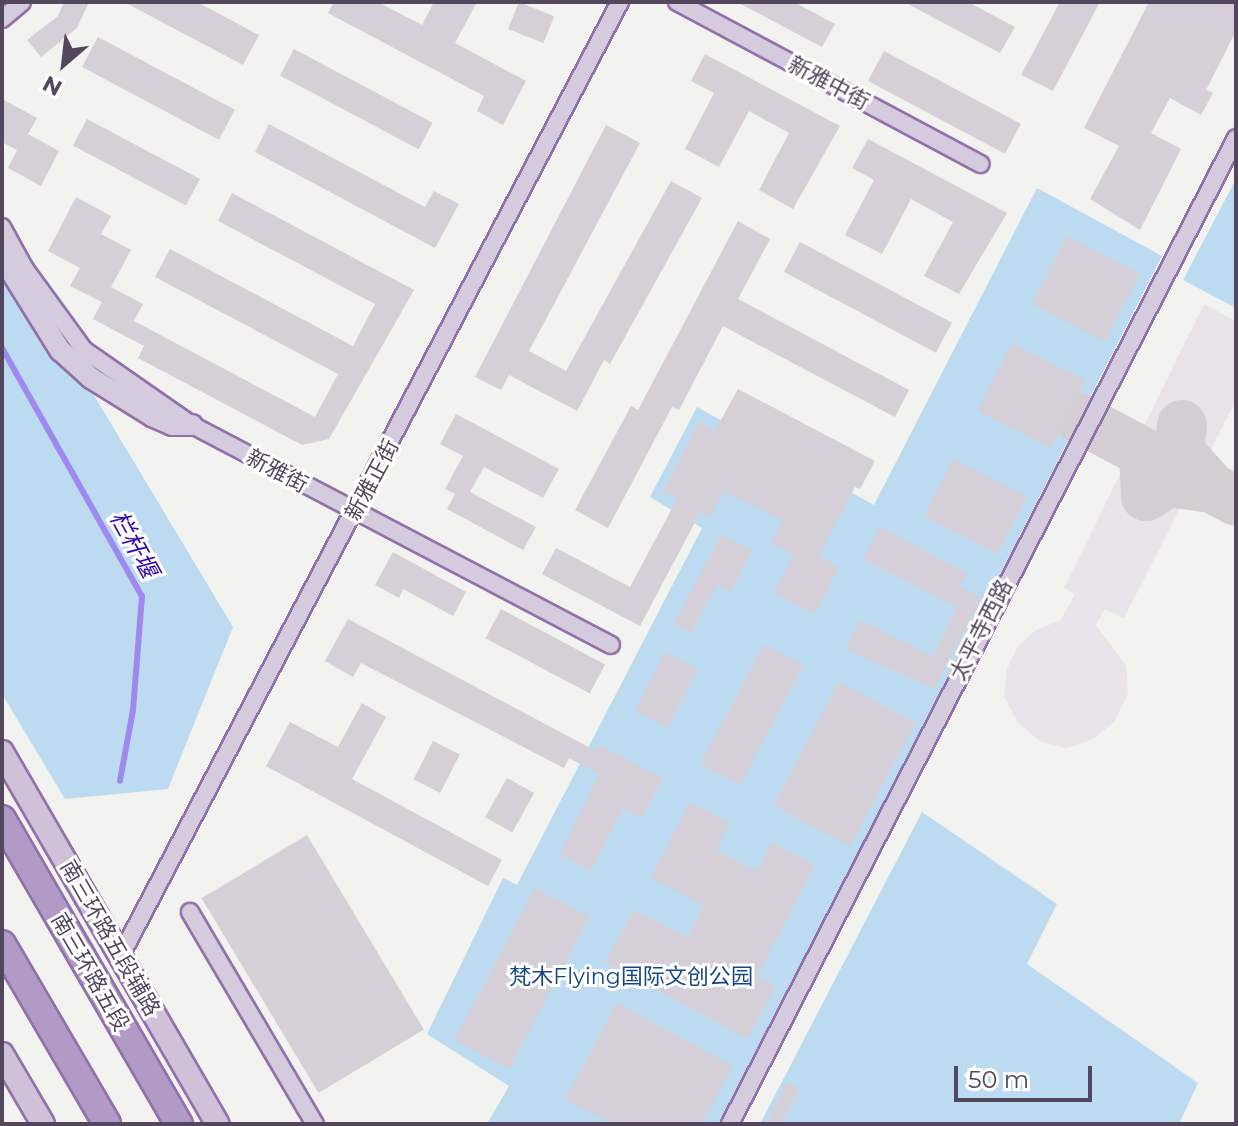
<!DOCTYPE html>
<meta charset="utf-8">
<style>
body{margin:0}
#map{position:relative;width:1238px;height:1126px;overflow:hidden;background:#f2f2ef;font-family:Montserrat,"Noto Sans SC",sans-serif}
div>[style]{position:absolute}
.airport>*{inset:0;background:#e8e4ea}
.green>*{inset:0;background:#bddbf0}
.stream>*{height:6px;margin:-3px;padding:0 3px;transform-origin:3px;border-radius:3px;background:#a089ee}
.taxiway>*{height:50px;margin:-25px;padding:0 25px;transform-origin:25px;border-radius:25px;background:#d2ced2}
.building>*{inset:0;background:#d5cfd7;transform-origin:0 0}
.roads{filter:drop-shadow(2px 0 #9171ab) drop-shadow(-2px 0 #9171ab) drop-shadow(0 2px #9171ab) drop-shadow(0 -2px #9171ab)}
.minor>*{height:16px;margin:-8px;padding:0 8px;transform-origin:8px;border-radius:8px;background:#d4cbdc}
.tertiary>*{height:20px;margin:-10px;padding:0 10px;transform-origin:10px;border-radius:10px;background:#d4cbdc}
.secondary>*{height:22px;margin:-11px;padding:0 11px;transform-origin:11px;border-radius:11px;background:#cec1d8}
.trunk>*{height:26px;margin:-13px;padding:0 13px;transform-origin:13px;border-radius:13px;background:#b29ac6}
span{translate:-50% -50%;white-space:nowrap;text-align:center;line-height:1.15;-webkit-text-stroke:6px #fff;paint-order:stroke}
.street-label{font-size:22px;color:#52475d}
.park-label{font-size:22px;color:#154881}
.water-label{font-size:24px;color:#3009ad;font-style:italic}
.frame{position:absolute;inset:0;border:4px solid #52475d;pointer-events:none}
.north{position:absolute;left:24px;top:24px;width:80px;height:80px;-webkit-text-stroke:6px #fff;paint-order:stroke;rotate:208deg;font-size:22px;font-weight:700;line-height:32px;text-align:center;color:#52475d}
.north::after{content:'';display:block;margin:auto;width:28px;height:36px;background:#52475d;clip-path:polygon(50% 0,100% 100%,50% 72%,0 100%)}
.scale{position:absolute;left:954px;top:1066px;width:138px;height:36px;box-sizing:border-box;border:4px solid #52475d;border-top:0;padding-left:10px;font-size:24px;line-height:28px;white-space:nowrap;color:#52475d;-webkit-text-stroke:6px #fff;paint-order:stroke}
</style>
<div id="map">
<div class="airport">
<i style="clip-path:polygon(1204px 304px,1236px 321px,1236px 400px,1124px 618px,1105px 609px,1096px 625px,1126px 666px,1128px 693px,1114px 722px,1093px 739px,1067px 748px,1041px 742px,1018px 723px,1004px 696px,1007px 669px,1018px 646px,1036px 630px,1061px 620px,1075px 594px,1064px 588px)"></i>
</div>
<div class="green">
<i style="clip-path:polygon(1236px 179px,1236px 308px,1183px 280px)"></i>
<i style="clip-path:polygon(1037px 188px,1162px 256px,720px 1124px,487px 1124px,509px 1086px,427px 1034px,503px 878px,517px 885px,702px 528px,650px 497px,697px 407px,874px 505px)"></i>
<i style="clip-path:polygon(2px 242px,233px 627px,168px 789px,65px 799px,2px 694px)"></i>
<i style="clip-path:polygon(922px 812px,1057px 904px,1027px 964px,1198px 1083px,1179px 1124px,760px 1124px)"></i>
</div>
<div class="stream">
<i style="left:2px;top:348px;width:285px;rotate:60.6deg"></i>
<i style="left:142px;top:596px;width:114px;rotate:94.5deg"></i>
<i style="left:133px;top:710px;width:72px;rotate:100.4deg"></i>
</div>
<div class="taxiway">
<i style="left:1079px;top:418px;width:74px;rotate:28.3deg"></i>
<i style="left:1144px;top:453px;width:43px;rotate:87.3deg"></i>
<i style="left:1182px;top:425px;width:26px;rotate:97deg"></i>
<i style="left:1179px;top:451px;width:50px;rotate:48.3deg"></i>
<i style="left:1146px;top:496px;width:26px;rotate:-32deg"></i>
<i style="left:1168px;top:482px;width:44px;rotate:7.8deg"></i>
<i style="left:1212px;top:488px;width:27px;rotate:28deg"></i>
</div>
<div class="building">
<i style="clip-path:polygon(64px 2px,89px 2px,77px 28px,41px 57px,27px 40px,58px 16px)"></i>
<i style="clip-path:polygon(124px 2px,197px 2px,259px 35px,243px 65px)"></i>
<i style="clip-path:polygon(334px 2px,378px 2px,422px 25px,434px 2px,477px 2px,455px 43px,526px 81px,503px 125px,477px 111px,484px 96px,328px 13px)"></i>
<i style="left:519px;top:2px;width:38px;height:29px;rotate:22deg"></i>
<i style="clip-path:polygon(737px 2px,794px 2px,835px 24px,822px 47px)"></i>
<i style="clip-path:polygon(904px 2px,968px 2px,1015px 27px,1000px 53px)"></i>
<i style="clip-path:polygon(1060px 2px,1100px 2px,1053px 91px,1021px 75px)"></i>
<i style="clip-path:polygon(1149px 2px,1236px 2px,1236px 31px,1206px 90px,1213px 93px,1201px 115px,1170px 98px,1151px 133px,1181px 149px,1140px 230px,1090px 199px,1119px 146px,1084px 128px)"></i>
<i style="left:98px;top:37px;width:155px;height:34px;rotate:28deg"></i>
<i style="left:294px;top:49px;width:157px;height:30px;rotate:28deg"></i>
<i style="left:884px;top:51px;width:155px;height:34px;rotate:28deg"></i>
<i style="clip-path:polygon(705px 54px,840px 126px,793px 209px,759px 190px,789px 133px,749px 111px,719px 167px,685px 149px,714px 93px,691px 81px)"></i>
<i style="clip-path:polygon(2px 99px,37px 118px,28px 134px,59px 151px,41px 186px,8px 168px,17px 150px,2px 142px)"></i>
<i style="left:87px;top:119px;width:128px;height:30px;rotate:28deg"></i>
<i style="clip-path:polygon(269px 124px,425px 207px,434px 191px,459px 204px,435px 248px,255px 152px)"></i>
<i style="clip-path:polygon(606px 125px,640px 143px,529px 351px,566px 371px,671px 181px,702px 198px,610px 364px,604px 360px,577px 411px,509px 375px,501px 390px,475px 377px)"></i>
<i style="clip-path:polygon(868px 139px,1007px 213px,959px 294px,924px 276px,953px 222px,911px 199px,882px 254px,845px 235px,874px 180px,852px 168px)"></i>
<i style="clip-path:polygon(232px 193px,414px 290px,329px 439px,302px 445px,138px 358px,144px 346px,93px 319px,102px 302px,70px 286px,80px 268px,48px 251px,76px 197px,111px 216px,101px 234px,131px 250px,111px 287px,143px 304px,134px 321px,315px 417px,338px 374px,155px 277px,170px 249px,353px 346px,375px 304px,218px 221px)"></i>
<i style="clip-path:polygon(738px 221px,770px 239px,738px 299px,909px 390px,895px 417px,723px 326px,679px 410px,672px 407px,608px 528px,575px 510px,631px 406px,638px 410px)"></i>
<i style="left:1066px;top:236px;width:83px;height:76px;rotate:27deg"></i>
<i style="left:800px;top:242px;width:172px;height:34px;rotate:28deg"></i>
<i style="left:1012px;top:343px;width:83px;height:76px;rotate:27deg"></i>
<i style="clip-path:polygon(738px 389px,875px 461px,860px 489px,855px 487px,819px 556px,839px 567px,815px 614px,774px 593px,794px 555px,771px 543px,783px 520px,724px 492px,711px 517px,701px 511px,640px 626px,542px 574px,556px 548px,630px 587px,677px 499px,662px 491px,699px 422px,715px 431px)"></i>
<i style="clip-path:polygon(456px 414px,559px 469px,543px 498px,484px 467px,470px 492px,536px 527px,523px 550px,447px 509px,455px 494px,445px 489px,463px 456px,440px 444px)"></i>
<i style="left:953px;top:459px;width:83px;height:64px;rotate:27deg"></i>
<i style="clip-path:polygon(880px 527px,967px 573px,960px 587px,981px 598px,934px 689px,846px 649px,860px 620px,932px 656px,957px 607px,863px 559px)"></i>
<i style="clip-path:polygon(721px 534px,752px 551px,731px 592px,717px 585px,691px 633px,674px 624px)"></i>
<i style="clip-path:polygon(393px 552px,466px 592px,453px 616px,403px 589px,399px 598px,375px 585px)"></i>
<i style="left:501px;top:609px;width:118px;height:33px;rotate:28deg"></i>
<i style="clip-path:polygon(348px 619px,596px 751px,599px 745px,663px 778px,642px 818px,623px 808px,591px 871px,560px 855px,599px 774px,569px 758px,564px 768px,361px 663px,353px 677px,325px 661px)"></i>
<i style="left:764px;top:644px;width:45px;height:136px;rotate:28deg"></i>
<i style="left:665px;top:652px;width:37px;height:66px;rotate:27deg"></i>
<i style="left:839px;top:682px;width:87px;height:140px;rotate:28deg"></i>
<i style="clip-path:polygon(362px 703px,386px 717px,352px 779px,502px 860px,488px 886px,266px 766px,290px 722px,338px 747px)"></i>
<i style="left:433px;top:741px;width:30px;height:43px;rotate:27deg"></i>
<i style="left:507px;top:778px;width:31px;height:45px;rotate:29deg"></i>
<i style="clip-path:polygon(690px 802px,730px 823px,716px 850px,757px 871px,772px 842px,815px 865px,757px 976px,776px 986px,748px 1039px,605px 962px,634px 909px,687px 938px,703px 905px,651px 878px)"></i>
<i style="left:307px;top:835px;width:227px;height:123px;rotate:59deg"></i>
<i style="left:535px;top:888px;width:62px;height:172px;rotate:28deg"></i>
<i style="clip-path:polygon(617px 1003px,733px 1066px,702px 1124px,613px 1124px,565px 1099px)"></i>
<i style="clip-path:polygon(787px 1082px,800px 1088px,782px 1124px,766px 1124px)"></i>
</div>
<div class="roads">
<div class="minor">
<i style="left:677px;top:2px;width:344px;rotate:28.1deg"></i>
<i style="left:2px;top:19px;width:26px;rotate:-40deg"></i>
<i style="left:2px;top:227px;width:48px;rotate:61.3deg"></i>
<i style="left:25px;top:269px;width:100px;rotate:53.9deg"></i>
<i style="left:84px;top:350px;width:131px;rotate:34.8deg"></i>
<i style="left:192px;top:425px;width:473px;rotate:27.7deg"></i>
<i style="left:190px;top:912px;width:246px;rotate:59.5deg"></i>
<i style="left:120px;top:957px;width:1078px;rotate:-62.37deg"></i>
<i style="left:730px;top:1124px;width:1108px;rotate:-62.83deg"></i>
</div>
<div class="tertiary">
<i style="left:2px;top:257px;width:110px;rotate:58.1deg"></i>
<i style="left:60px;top:350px;width:42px;rotate:42.1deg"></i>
<i style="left:91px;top:378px;width:72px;rotate:31.9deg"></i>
<i style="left:152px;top:416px;width:22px;rotate:24deg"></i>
<i style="left:172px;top:425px;width:20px"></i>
</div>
<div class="secondary">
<i style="left:2px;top:752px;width:430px;rotate:59.9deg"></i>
<i style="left:2px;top:1054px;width:81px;rotate:59.6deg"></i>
</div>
<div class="trunk">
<i style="left:2px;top:819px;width:353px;rotate:59.9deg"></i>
<i style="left:2px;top:944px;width:208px;rotate:59.7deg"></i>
</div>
</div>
<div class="street-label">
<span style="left:829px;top:83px;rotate:28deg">新雅中街</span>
<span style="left:277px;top:471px;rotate:28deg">新雅街</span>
<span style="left:372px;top:480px;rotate:-62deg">新雅正街</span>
<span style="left:981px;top:630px;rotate:-63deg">太平寺西路</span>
<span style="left:110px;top:938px;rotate:60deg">南三环路五段辅路</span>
<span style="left:90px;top:972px;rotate:60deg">南三环路五段</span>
</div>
<div class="park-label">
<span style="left:631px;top:977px">梵木Flying国际文创公园</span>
</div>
<div class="water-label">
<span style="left:134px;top:544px;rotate:61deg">栏杆堰</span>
</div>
<div class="frame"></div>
<div class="north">N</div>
<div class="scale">50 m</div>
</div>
